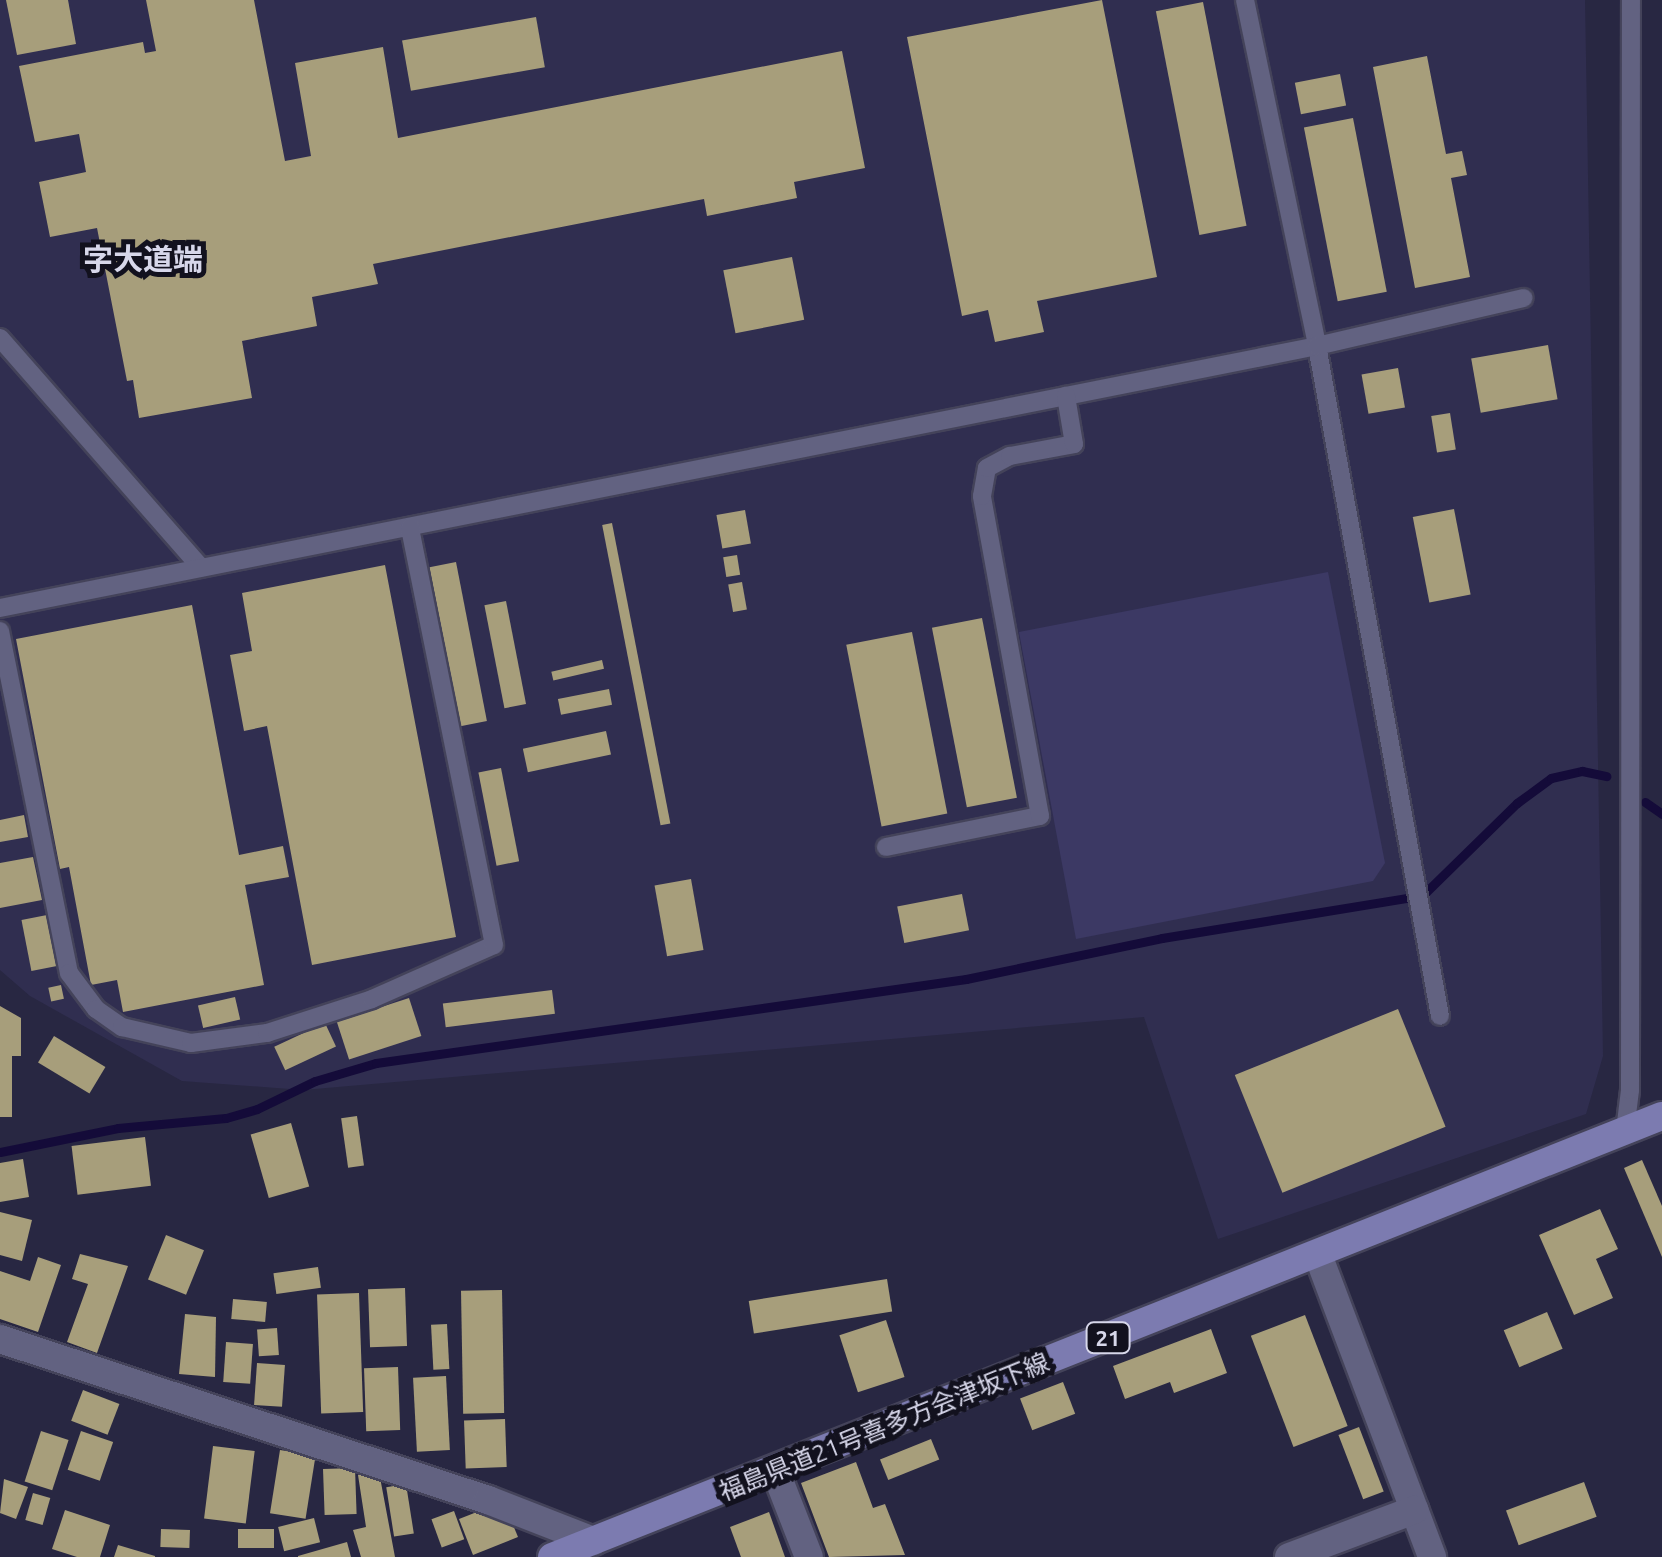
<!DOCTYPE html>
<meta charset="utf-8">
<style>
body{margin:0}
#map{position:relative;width:1662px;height:1557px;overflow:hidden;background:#282742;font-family:Ubuntu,"Noto Sans JP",sans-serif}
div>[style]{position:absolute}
.built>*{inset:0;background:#302e50}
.green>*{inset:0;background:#3c3964}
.stream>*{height:9px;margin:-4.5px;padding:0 4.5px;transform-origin:4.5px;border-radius:4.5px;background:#140b39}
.building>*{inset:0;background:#a79e7b;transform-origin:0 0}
.roads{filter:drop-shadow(2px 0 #44435a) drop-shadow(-2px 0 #44435a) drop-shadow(0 2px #44435a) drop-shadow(0 -2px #44435a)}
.service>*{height:18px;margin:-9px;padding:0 9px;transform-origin:9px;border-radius:9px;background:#626281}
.minor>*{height:28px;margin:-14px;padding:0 14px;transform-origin:14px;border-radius:14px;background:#626281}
.primary>*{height:28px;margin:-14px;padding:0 14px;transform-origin:14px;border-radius:14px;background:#7c7bb0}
span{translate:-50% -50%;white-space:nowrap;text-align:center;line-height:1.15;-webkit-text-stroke:10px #12111e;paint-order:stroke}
.shield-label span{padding:2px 8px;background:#12111e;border:2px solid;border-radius:8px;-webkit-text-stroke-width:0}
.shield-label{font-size:22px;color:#d7d7ea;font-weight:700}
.street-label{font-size:25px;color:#d7d7ea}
.quarter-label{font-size:30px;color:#d7d7ea;font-weight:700}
</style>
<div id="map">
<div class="built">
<i style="clip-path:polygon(0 0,1585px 0,1603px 1056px,1586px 1114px,1218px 1239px,1144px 1017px,303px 1090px,182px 1081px,30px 996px,0 970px)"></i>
</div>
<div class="green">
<i style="clip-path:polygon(1328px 572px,1385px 863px,1373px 881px,1076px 939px,1019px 632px)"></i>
</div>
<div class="stream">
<i style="left:1645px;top:802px;width:21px;rotate:35deg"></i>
<i style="left:1426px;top:892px;width:127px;rotate:-44.4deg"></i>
<i style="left:1517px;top:803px;width:42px;rotate:-36.3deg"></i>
<i style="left:1551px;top:778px;width:32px;rotate:-13deg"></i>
<i style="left:1582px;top:771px;width:25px;rotate:12deg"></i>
<i style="left:0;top:1152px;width:120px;rotate:-11.5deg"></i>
<i style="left:118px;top:1128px;width:108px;rotate:-5.3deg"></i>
<i style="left:226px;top:1118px;width:32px;rotate:-16deg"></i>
<i style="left:257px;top:1109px;width:64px;rotate:-25.8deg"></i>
<i style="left:315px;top:1081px;width:64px;rotate:-16.4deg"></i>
<i style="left:376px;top:1063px;width:596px;rotate:-8.1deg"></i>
<i style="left:966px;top:979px;width:200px;rotate:-11.8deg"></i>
<i style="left:1162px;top:938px;width:247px;rotate:-9.3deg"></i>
</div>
<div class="building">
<i style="clip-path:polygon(6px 0,68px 0,76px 44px,17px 55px)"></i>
<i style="clip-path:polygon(146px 0,254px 0,285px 161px,311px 156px,295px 63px,383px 47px,398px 138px,842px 51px,865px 168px,794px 182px,797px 198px,707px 216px,704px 199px,373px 264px,378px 284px,312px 297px,317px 326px,242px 341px,252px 398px,139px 418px,133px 380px,127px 381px,97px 228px,50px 237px,39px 182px,86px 172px,79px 134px,35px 142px,19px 66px,143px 42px,145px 53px,156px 51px)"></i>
<i style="clip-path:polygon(1102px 0,1157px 277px,1037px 301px,1044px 332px,995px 342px,988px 310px,962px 316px,907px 37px)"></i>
<i style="left:1203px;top:2px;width:228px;height:48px;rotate:79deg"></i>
<i style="left:536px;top:17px;width:51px;height:136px;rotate:80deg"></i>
<i style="clip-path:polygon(1427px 56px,1446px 154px,1462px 151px,1467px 175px,1451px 178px,1470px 277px,1415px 288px,1373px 67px)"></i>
<i style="left:1340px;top:74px;width:32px;height:46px;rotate:79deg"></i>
<i style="left:1353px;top:118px;width:177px;height:50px;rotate:79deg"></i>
<i style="left:792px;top:257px;width:64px;height:70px;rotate:79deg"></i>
<i style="left:1548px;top:345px;width:55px;height:78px;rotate:80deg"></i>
<i style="left:1398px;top:368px;width:40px;height:37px;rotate:80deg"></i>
<i style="left:1450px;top:413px;width:37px;height:19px;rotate:81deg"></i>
<i style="left:1454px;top:509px;width:87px;height:42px;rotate:79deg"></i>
<i style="left:745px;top:510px;width:34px;height:29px;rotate:80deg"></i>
<i style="left:612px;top:523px;width:306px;height:10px;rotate:79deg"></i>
<i style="left:737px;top:555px;width:20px;height:14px;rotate:81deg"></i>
<i style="left:456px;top:562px;width:162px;height:27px;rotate:79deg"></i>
<i style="clip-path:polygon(385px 565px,456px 937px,312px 965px,267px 726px,244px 731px,230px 655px,252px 651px,242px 593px)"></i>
<i style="left:742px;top:582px;width:28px;height:14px;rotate:80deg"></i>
<i style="left:506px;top:601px;width:105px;height:22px;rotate:79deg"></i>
<i style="clip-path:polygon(192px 605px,239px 855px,283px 846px,289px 877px,245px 885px,264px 985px,123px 1012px,117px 980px,91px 985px,69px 867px,60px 869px,16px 639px)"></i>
<i style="left:982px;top:618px;width:183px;height:51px;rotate:79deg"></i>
<i style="left:912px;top:632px;width:185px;height:67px;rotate:79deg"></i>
<i style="left:602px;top:660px;width:9px;height:52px;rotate:77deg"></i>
<i style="left:609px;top:689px;width:16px;height:52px;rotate:79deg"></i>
<i style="left:606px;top:731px;width:24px;height:85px;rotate:78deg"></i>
<i style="left:501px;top:768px;width:95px;height:23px;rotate:79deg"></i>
<i style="clip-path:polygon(24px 815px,28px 837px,0 842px,0 820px)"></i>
<i style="clip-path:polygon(33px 857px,42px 900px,0 908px,0 863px)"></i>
<i style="left:691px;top:879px;width:72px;height:37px;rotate:80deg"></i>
<i style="left:962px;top:894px;width:37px;height:66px;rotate:79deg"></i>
<i style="left:47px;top:915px;width:52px;height:26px;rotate:79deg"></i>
<i style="left:61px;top:985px;width:14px;height:13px;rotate:78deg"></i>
<i style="left:552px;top:990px;width:24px;height:110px;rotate:83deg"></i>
<i style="left:235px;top:997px;width:23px;height:38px;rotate:77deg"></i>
<i style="left:409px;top:998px;width:40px;height:76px;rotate:72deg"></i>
<i style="clip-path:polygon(0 1006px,21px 1018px,21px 1056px,12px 1056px,12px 1117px,0 1117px)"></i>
<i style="left:1398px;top:1009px;width:127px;height:176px;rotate:68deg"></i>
<i style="left:325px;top:1023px;width:26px;height:56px;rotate:65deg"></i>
<i style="left:54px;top:1036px;width:60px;height:31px;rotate:31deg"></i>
<i style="left:357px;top:1116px;width:50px;height:16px;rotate:82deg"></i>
<i style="left:291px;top:1123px;width:66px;height:42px;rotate:74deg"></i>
<i style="left:145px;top:1137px;width:49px;height:74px;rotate:83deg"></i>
<i style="clip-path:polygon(23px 1159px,29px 1197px,0 1202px,0 1163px)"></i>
<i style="clip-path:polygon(1642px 1160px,1662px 1206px,1662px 1257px,1624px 1168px)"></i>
<i style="clip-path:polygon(1600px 1209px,1618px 1249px,1596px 1259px,1613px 1298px,1574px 1315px,1539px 1235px)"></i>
<i style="clip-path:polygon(0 1212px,32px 1220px,22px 1261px,0 1255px)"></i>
<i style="left:166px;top:1235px;width:41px;height:48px;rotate:22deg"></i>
<i style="clip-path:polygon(80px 1254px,128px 1266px,97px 1353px,67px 1342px,88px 1284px,72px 1279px)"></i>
<i style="clip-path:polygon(38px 1257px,61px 1265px,38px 1332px,0 1319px,0 1271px,30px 1281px)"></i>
<i style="left:318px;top:1267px;width:21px;height:45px;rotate:82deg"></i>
<i style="left:887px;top:1279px;width:33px;height:140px;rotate:81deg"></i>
<i style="left:405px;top:1288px;width:58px;height:37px;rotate:88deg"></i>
<i style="left:502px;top:1290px;width:123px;height:41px;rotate:89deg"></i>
<i style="left:359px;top:1293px;width:119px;height:42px;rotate:88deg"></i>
<i style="left:233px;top:1299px;width:34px;height:20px;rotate:5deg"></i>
<i style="left:1547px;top:1312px;width:40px;height:47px;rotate:67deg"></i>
<i style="clip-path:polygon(185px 1314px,216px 1317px,215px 1377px,179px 1374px)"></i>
<i style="left:1305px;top:1315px;width:119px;height:58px;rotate:69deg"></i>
<i style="left:886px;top:1320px;width:60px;height:49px;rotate:72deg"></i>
<i style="left:447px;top:1324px;width:45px;height:16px;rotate:87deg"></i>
<i style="left:277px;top:1328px;width:27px;height:20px;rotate:86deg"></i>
<i style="clip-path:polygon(1211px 1329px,1227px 1373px,1174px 1393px,1170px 1382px,1125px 1399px,1113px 1366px)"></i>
<i style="left:226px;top:1342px;width:27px;height:40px;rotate:4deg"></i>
<i style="left:257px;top:1363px;width:28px;height:42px;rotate:4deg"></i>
<i style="left:398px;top:1367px;width:63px;height:34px;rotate:88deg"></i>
<i style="left:446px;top:1376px;width:74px;height:33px;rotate:87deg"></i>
<i style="left:1063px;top:1382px;width:34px;height:46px;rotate:69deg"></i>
<i style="left:83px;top:1390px;width:39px;height:33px;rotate:21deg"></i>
<i style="left:505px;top:1419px;width:48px;height:41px;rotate:88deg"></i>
<i style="left:1359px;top:1427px;width:69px;height:22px;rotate:69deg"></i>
<i style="left:41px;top:1431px;width:29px;height:53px;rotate:18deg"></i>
<i style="left:81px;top:1431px;width:34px;height:41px;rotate:19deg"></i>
<i style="left:931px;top:1439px;width:22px;height:55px;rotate:68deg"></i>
<i style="left:213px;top:1446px;width:42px;height:73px;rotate:7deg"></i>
<i style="left:280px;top:1450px;width:36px;height:64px;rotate:9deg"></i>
<i style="clip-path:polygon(856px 1462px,873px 1508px,885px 1504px,905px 1555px,829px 1557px,801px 1483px)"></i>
<i style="left:355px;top:1468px;width:46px;height:32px;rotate:88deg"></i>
<i style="clip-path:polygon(379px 1472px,395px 1557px,361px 1557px,353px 1530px,366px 1527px,358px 1475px)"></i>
<i style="clip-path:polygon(4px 1479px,28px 1487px,16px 1519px,0 1513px)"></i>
<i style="left:1584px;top:1482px;width:37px;height:83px;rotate:70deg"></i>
<i style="left:406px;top:1484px;width:50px;height:20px;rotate:81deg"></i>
<i style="left:33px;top:1493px;width:18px;height:28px;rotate:16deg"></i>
<i style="clip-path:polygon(65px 1510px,110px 1525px,100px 1557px,77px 1557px,52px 1549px)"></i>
<i style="clip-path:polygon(482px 1510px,511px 1520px,518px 1537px,473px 1555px,459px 1519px)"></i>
<i style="left:454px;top:1511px;width:30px;height:24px;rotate:70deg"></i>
<i style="clip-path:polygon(769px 1512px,785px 1557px,741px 1557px,730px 1527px)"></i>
<i style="left:314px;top:1518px;width:25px;height:37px;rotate:76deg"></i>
<i style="left:161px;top:1529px;width:29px;height:18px;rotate:2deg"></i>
<i style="left:238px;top:1529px;width:36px;height:19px"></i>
<i style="clip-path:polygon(347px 1542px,351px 1557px,298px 1557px,298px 1556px)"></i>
<i style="clip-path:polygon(118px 1545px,155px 1556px,155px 1557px,114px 1557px)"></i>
</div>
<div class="roads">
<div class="service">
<i style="left:1245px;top:0;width:353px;rotate:78.2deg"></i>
<i style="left:1317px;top:346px;width:681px;rotate:79.6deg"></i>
<i style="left:0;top:338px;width:305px;rotate:48.8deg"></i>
<i style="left:0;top:608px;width:1343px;rotate:-11.25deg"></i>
<i style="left:1317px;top:346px;width:212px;rotate:-13.1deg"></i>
<i style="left:0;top:631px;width:349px;rotate:78.6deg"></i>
<i style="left:69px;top:973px;width:45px;rotate:53.1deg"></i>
<i style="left:96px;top:1009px;width:32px;rotate:35deg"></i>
<i style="left:122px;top:1027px;width:71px;rotate:13.1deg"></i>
<i style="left:191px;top:1043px;width:77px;rotate:-7.5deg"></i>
<i style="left:267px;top:1033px;width:110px;rotate:-17.9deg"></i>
<i style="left:372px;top:999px;width:133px;rotate:-23.9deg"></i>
<i style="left:494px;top:945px;width:426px;rotate:-101.4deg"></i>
<i style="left:886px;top:847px;width:157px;rotate:-11.4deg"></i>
<i style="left:1040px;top:816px;width:325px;rotate:-100.3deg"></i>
<i style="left:982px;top:496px;width:28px;rotate:-80deg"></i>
<i style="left:987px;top:468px;width:26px;rotate:-28deg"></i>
<i style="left:1010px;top:456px;width:65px;rotate:-10.6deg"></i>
<i style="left:1074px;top:444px;width:49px;rotate:-99.5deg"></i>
<i style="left:1625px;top:1131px;width:41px;rotate:-83deg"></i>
<i style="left:1630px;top:1090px;width:1090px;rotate:-89.95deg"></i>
</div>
<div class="minor">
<i style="left:1318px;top:1255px;width:323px;rotate:69.3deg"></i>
<i style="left:0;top:1339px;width:514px;rotate:18.26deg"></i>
<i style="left:488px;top:1500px;width:113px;rotate:21.3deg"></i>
<i style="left:775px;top:1470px;width:93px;rotate:68.7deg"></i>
<i style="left:1289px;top:1557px;width:134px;rotate:-20.6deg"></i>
</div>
<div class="primary">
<i style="left:552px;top:1557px;width:1194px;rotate:-21.67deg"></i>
</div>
</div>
<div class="shield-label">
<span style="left:1108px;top:1338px">21</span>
</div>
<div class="street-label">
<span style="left:884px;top:1427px;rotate:-22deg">福島県道21号喜多方会津坂下線</span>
</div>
<div class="quarter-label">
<span style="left:143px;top:259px">字大道端</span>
</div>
</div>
